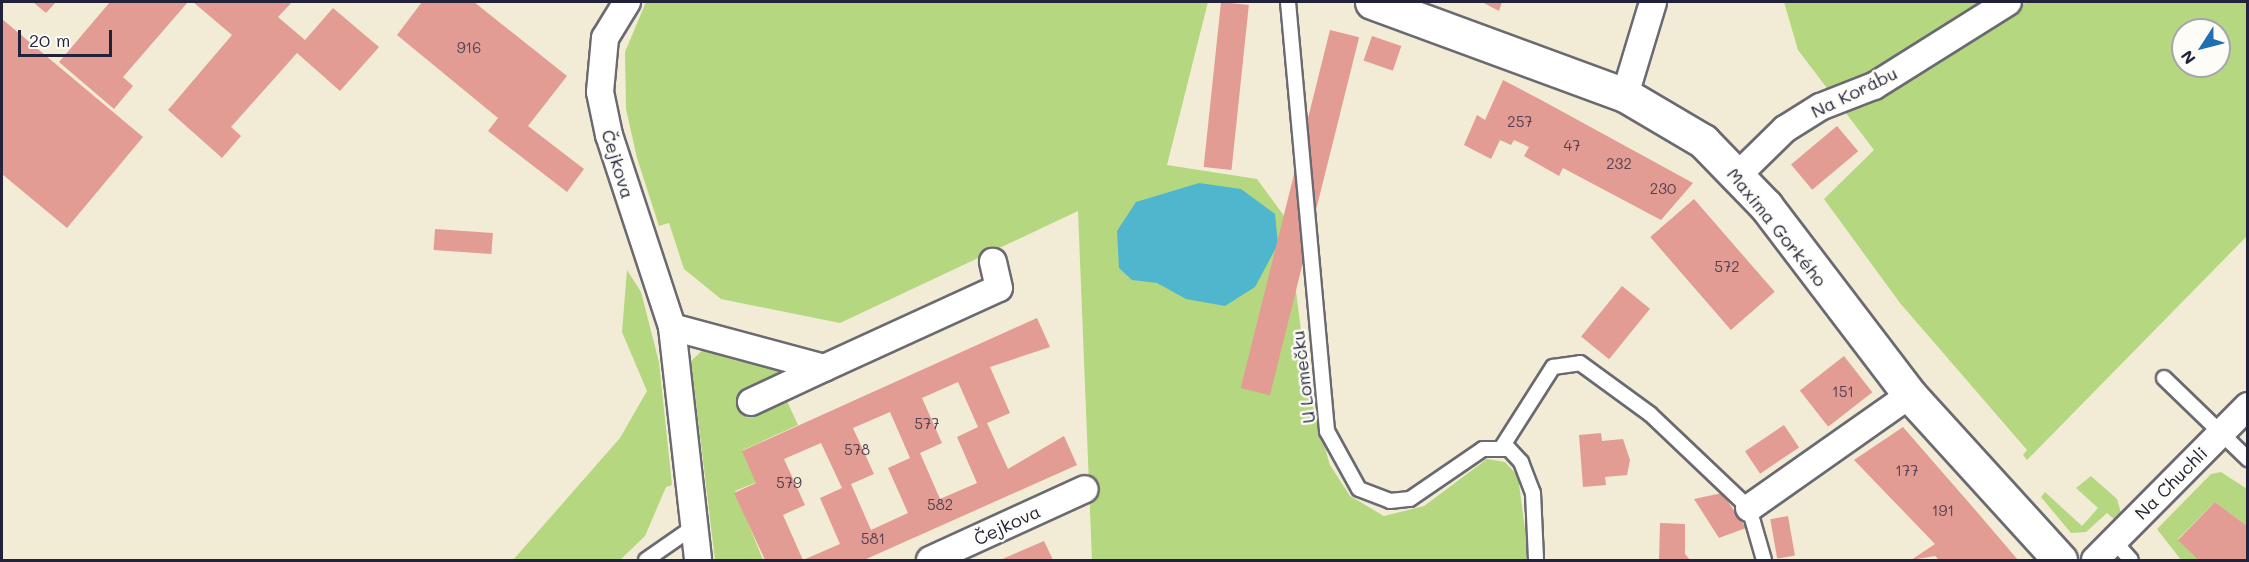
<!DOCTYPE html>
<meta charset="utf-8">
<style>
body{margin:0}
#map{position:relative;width:2249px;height:562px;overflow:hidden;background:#f2ecd6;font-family:Mali,sans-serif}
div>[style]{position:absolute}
.green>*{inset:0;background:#b4d780}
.water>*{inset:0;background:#50b6ce}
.building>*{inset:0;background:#e29c93;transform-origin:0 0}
.roads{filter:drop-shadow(2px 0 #6b6971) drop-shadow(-2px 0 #6b6971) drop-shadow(0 2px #6b6971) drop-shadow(0 -2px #6b6971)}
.service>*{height:14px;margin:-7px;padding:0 7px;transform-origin:7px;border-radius:7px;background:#fff}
.minor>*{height:26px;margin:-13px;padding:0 13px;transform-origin:13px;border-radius:13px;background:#fff}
.tertiary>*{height:33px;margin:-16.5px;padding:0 16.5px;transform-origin:16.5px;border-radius:16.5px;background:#fff}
span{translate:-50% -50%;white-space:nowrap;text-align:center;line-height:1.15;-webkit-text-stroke:5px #fdfcf7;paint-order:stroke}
.number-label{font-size:15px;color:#524051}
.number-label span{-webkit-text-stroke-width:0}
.street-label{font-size:18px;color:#22223b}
.frame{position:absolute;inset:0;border:3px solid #22223b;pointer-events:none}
.north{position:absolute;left:2171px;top:18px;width:60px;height:60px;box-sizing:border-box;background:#fdfcf7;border:2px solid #a5a5ac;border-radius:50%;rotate:234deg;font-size:16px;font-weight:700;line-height:24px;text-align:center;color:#22223b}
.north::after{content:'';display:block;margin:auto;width:21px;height:27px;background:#1f6fb2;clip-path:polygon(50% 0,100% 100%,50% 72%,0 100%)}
.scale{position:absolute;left:18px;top:30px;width:94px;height:27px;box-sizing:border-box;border:3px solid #22223b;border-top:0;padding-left:8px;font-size:18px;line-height:21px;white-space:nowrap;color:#22223b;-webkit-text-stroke:4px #fdfcf7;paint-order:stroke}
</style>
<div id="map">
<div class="green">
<i style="clip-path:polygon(646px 2px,1208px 2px,1167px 165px,1257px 179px,1287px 220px,1309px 394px,1330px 465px,1350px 496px,1384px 516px,1424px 506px,1487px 459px,1505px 462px,1518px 476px,1529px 560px,1092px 560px,1078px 211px,840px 323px,721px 299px,684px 269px,669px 223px,659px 226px,637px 158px,626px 109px,625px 52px)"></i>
<i style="clip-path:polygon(evenodd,1784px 2px,1992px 2px,1997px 15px,2028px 2px,2247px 2px,2247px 236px,2027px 460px,2023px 455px,2027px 450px,1900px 303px,1824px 199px,1874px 150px,1798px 50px,1784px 2px,2183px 30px,2219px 30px,2219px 66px,2183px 66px,2183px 30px)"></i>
<i style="clip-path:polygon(627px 270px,641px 292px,659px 362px,672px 485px,666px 487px,645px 536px,620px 560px,513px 560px,620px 438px,647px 391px,622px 332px)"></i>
<i style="clip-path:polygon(705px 348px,783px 369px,737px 398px,747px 418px,786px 399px,798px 425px,743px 450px,757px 482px,735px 491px,763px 560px,715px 560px,691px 361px)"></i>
<i style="clip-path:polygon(2221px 472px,2247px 489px,2247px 526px,2215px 502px,2178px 539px,2198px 560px,2181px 560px,2157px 529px,2211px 474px)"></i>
<i style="clip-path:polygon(2091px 476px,2117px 499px,2121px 513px,2115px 520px,2107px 513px,2086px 532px,2071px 533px,2041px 497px,2045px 492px,2082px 526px,2098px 508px,2076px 488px)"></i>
</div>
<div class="water">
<i style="clip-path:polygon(1199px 183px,1241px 189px,1275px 214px,1278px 244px,1255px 287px,1225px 306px,1186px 299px,1157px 283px,1132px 280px,1119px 268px,1117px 231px,1136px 202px)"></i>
</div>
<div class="building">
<i style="clip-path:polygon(33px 2px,56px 2px,46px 13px)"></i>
<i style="clip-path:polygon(110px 2px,188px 2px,123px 77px,133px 86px,114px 109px,59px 62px)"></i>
<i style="clip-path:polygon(193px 2px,292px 2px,278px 17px,305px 40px,333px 8px,379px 47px,340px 91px,297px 53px,231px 127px,241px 136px,222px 158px,168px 110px,232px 35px)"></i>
<i style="clip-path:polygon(422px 2px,474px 2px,567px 76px,528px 126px,584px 169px,567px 192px,488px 131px,498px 118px,397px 35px)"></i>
<i style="left:1221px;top:2px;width:28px;height:166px;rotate:6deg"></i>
<i style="clip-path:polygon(1482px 2px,1502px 2px,1499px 11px)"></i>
<i style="clip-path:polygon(2px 19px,143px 137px,67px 228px,2px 174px)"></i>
<i style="left:1330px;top:30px;width:30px;height:369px;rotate:14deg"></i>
<i style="left:1372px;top:36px;width:31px;height:26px;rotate:19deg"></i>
<i style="clip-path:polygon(1503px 80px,1543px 101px,1693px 183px,1661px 220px,1563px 168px,1559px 176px,1524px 156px,1529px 147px,1514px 140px,1511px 145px,1500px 140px,1491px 159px,1464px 145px,1477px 115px,1485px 120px)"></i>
<i style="left:1837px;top:126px;width:33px;height:60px;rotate:50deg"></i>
<i style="left:1694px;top:199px;width:123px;height:58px;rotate:49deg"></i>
<i style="left:435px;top:229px;width:58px;height:21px;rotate:4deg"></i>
<i style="left:1622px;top:286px;width:36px;height:65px;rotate:39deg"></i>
<i style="clip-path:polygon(evenodd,1037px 318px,1050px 347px,990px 367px,1010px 413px,987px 423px,1008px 469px,1064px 436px,1077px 465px,864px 560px,765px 560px,734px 493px,756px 483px,742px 451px,1037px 318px,958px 382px,978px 427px,957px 437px,977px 483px,940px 499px,920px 453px,942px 443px,922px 398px,958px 382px,1037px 318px,890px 412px,910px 458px,888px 468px,908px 513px,871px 530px,851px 484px,874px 474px,853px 428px,890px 412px,1037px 318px,821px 443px,842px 488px,820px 498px,840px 544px,803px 560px,783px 515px,805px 505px,784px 459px,821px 443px)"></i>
<i style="left:1844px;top:356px;width:46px;height:56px;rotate:52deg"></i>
<i style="left:1784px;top:425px;width:27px;height:47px;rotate:56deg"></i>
<i style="clip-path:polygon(1903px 427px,1977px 512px,2018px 560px,1939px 560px,1935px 556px,1911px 560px,1935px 544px,1854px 460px)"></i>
<i style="clip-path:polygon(1601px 433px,1602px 441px,1623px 439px,1630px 460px,1627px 475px,1605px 477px,1606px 485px,1583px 487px,1579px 435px)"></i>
<i style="clip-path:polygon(1722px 493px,1746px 528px,1719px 538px,1694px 499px)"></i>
<i style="clip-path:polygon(2215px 502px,2247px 526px,2247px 560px,2198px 560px,2178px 540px)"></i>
<i style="left:1788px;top:516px;width:40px;height:18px;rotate:80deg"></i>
<i style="clip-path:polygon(1660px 523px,1685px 524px,1685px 554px,1690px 560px,1659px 560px)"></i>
<i style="clip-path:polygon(1044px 541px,1053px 560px,1000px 560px)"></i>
</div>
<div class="roads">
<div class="service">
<i style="left:1288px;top:2px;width:431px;rotate:84.8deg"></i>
<i style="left:1327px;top:431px;width:66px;rotate:61.1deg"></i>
<i style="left:1359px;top:489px;width:33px;rotate:21deg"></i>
<i style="left:1390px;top:501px;width:20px;rotate:-6deg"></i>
<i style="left:1410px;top:499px;width:88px;rotate:-34.4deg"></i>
<i style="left:1483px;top:449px;width:26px"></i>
<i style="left:1509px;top:449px;width:18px;rotate:47deg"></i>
<i style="left:1521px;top:462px;width:33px;rotate:69deg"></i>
<i style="left:1533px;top:493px;width:67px;rotate:87.4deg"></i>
<i style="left:2164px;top:378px;width:117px;rotate:44deg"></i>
<i style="left:1502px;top:447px;width:95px;rotate:-57.5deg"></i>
<i style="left:1553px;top:367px;width:27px;rotate:-8deg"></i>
<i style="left:1580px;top:363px;width:87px;rotate:36.1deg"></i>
<i style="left:1650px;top:414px;width:137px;rotate:43.5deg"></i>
<i style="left:1749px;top:508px;width:54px;rotate:73.9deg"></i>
<i style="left:2114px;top:541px;width:25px;rotate:48deg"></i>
<i style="left:646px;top:560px;width:60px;rotate:-34.8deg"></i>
</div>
<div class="minor">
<i style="left:627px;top:2px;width:42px;rotate:121.4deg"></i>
<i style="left:605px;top:38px;width:54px;rotate:95.3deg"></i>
<i style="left:600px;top:92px;width:44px;rotate:78.2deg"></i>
<i style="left:609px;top:135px;width:202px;rotate:71.8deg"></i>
<i style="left:672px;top:327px;width:234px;rotate:83.6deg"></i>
<i style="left:1625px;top:95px;width:97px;rotate:-73.2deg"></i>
<i style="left:1738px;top:175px;width:66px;rotate:-44.4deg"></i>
<i style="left:1785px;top:129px;width:41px;rotate:-32.2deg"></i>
<i style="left:1820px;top:107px;width:58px;rotate:-21.3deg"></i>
<i style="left:1874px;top:86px;width:158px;rotate:-32.1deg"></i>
<i style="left:672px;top:327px;width:157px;rotate:15.1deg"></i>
<i style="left:824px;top:368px;width:192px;rotate:-24.6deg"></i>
<i style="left:999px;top:288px;width:27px;rotate:-103deg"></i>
<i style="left:751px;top:402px;width:81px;rotate:-25deg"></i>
<i style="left:1749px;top:508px;width:197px;rotate:-35.1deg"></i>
<i style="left:930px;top:560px;width:170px;rotate:-24.6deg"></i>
<i style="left:2095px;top:560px;width:217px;rotate:-45.2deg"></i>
</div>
<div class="tertiary">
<i style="left:1372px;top:2px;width:270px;rotate:20.2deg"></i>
<i style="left:1625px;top:95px;width:91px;rotate:30.5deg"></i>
<i style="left:1703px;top:141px;width:91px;rotate:45.9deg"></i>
<i style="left:1766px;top:206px;width:238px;rotate:52.7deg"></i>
<i style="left:1910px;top:395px;width:223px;rotate:47.7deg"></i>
</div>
</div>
<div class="number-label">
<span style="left:469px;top:48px">916</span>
<span style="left:1520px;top:122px">257</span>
<span style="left:1572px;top:146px">47</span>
<span style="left:1619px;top:164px">232</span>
<span style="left:1663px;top:189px">230</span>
<span style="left:1727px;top:267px">572</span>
<span style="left:1843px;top:392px">151</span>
<span style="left:927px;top:424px">577</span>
<span style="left:857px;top:450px">578</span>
<span style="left:1907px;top:471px">177</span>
<span style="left:789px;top:483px">579</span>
<span style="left:940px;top:505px">582</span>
<span style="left:1943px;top:511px">191</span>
<span style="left:873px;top:539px">581</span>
</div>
<div class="street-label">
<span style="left:1854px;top:92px;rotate:-26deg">Na Korábu</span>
<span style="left:618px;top:164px;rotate:73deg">Čejkova</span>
<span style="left:1777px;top:227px;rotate:51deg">Maxima Gorkého</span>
<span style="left:1303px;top:377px;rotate:-97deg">U Lomečku</span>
<span style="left:2171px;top:483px;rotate:-45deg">Na Chuchli</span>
<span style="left:1007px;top:525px;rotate:-25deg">Čejkova</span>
</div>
<div class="frame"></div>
<div class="north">N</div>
<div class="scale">20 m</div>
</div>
